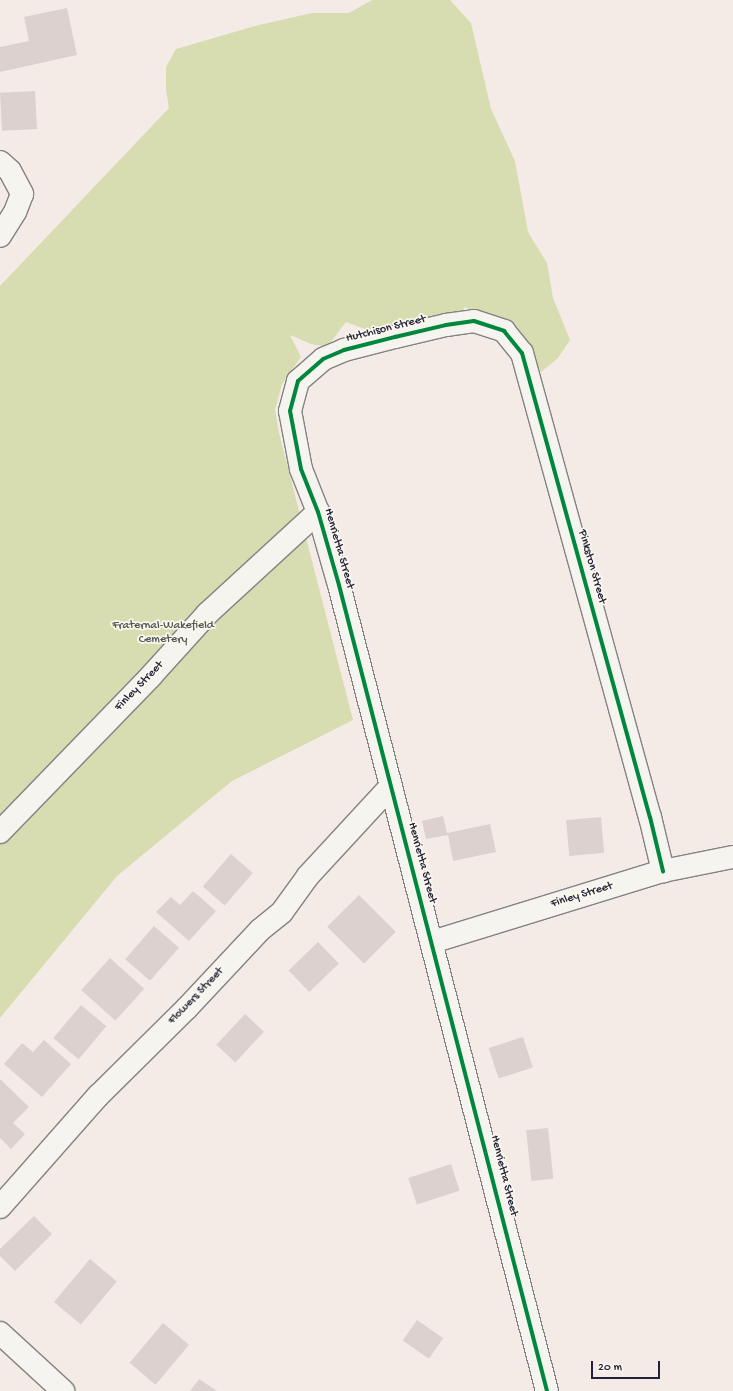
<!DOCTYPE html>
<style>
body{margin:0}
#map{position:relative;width:733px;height:1391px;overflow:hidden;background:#f4ebe6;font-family:"Gochi Hand",sans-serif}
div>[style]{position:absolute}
.green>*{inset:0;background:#d7ddb1}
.building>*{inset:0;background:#ddd1d0;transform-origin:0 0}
.roads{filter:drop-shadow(1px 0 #858184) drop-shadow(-1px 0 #858184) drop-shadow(0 1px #858184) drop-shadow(0 -1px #858184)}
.minor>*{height:22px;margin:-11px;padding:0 11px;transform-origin:11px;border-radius:11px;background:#f6f4ef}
.cycleway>*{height:4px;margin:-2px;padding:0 2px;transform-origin:2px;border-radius:2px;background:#00873e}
span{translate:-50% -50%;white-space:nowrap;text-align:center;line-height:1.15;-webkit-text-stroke:3.5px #fbf7ec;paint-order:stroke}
.street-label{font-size:12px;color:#22223b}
.park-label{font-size:12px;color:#515752}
.scale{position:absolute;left:591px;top:1361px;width:69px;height:18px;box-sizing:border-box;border:2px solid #22223b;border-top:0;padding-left:5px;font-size:12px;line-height:14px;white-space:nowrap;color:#22223b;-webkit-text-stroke:3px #fbf7ec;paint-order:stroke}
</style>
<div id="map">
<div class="green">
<i style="clip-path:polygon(372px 0,450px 0,471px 23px,491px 109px,515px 161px,528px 232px,547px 263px,553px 298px,570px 340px,558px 358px,541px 372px,515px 331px,465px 307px,448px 334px,403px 326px,368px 330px,346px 322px,327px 347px,311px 344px,290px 335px,301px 357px,282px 384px,275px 410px,279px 433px,353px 720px,232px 781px,117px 876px,0 1018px,0 286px,169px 108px,166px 90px,166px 67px,176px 49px,259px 25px,312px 13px,349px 13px)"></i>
</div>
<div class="building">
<i style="clip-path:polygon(67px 8px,77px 55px,0 72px,0 47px,29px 41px,24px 17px)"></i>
<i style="left:35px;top:91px;width:38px;height:35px;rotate:87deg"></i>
<i style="clip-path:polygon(443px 816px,447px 833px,490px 824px,496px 852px,453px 861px,448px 835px,426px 839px,422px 821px)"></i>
<i style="left:601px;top:817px;width:36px;height:35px;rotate:85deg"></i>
<i style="left:231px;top:854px;width:29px;height:43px;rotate:41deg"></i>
<i style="clip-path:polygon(193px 891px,216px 911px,189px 941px,156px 912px,171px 897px,180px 905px)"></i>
<i style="left:359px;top:895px;width:52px;height:45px;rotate:45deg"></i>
<i style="left:154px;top:926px;width:33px;height:44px;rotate:41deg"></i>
<i style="left:318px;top:942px;width:30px;height:41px;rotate:46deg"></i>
<i style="left:110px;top:958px;width:46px;height:43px;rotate:42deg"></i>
<i style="left:81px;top:1005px;width:33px;height:43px;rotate:40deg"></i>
<i style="left:245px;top:1014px;width:26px;height:42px;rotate:43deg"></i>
<i style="left:523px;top:1037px;width:32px;height:36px;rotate:72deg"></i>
<i style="clip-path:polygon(44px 1040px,71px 1064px,42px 1097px,4px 1064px,22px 1043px,33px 1052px)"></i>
<i style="clip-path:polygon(0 1079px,29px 1107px,13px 1123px,25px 1134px,11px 1149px,0 1138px)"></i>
<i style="left:548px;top:1128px;width:51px;height:22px;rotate:84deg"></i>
<i style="left:451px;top:1164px;width:28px;height:45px;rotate:72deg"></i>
<i style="clip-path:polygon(34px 1216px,52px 1234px,15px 1271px,0 1256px,0 1249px)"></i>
<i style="left:90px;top:1259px;width:35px;height:56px;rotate:40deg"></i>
<i style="left:417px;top:1320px;width:32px;height:25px;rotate:35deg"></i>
<i style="left:163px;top:1323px;width:34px;height:52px;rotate:40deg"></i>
<i style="clip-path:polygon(199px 1379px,217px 1391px,190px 1391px)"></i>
</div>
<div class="roads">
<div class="minor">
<i style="left:0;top:162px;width:13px;rotate:42deg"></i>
<i style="left:10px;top:171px;width:26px;rotate:62deg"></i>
<i style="left:22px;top:194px;width:19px;rotate:111deg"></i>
<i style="left:15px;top:212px;width:28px;rotate:122deg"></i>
<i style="left:0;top:832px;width:217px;rotate:-45.9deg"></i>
<i style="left:151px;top:676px;width:84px;rotate:-47.9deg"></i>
<i style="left:207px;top:614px;width:151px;rotate:-42.6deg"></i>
<i style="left:432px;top:942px;width:242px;rotate:-17.1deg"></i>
<i style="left:663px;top:871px;width:71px;rotate:-11.3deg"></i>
<i style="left:0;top:1207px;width:148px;rotate:-48.6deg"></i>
<i style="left:98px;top:1096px;width:124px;rotate:-44.7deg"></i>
<i style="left:186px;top:1009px;width:108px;rotate:-46.9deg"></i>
<i style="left:260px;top:930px;width:28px;rotate:-39deg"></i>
<i style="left:282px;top:912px;width:44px;rotate:-54.2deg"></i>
<i style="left:308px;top:876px;width:122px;rotate:-47.3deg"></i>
<i style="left:0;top:1333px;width:86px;rotate:42.6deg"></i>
<i style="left:547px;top:1391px;width:832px;rotate:-104.47deg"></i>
<i style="left:339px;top:585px;width:76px;rotate:-106deg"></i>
<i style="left:318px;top:512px;width:46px;rotate:-111.6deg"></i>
<i style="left:301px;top:469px;width:59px;rotate:-100.7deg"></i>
<i style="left:290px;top:411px;width:31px;rotate:-75deg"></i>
<i style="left:298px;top:381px;width:33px;rotate:-41deg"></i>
<i style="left:323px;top:359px;width:23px;rotate:-23deg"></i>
<i style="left:344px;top:350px;width:53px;rotate:-14.3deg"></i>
<i style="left:395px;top:337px;width:52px;rotate:-13.2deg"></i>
<i style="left:446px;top:325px;width:28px;rotate:-8deg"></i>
<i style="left:474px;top:321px;width:32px;rotate:18deg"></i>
<i style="left:504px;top:331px;width:28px;rotate:51deg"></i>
<i style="left:522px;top:353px;width:481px;rotate:74.6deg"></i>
<i style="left:650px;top:817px;width:56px;rotate:76.5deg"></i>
</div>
</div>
<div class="cycleway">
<i style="left:547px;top:1391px;width:832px;rotate:-104.47deg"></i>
<i style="left:339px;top:585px;width:76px;rotate:-106deg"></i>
<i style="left:318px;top:512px;width:46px;rotate:-111.6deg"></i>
<i style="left:301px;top:469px;width:59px;rotate:-100.7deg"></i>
<i style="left:290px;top:411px;width:31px;rotate:-75deg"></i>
<i style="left:298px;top:381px;width:33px;rotate:-41deg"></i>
<i style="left:323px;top:359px;width:23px;rotate:-23deg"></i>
<i style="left:344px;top:350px;width:53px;rotate:-14.3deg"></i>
<i style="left:395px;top:337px;width:52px;rotate:-13.2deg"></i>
<i style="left:446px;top:325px;width:28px;rotate:-8deg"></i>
<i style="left:474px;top:321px;width:32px;rotate:18deg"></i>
<i style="left:504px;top:331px;width:28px;rotate:51deg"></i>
<i style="left:522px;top:353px;width:481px;rotate:74.6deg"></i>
<i style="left:650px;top:817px;width:56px;rotate:76.5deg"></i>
</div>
<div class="street-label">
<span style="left:386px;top:330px;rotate:-14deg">Hutchison Street</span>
<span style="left:338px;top:549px;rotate:74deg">Henrietta Street</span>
<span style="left:591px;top:567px;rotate:74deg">Pinkston Street</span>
<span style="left:140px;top:687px;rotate:-46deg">Finley Street</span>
<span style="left:421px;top:863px;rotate:75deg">Henrietta Street</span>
<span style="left:582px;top:896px;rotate:-17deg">Finley Street</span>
<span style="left:197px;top:997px;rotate:-46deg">Flowers Street</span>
<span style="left:503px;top:1176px;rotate:76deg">Henrietta Street</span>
</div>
<div class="park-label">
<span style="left:163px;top:634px">Fraternal-Wakefield<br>Cemetery</span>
</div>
<div class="scale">20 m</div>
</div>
